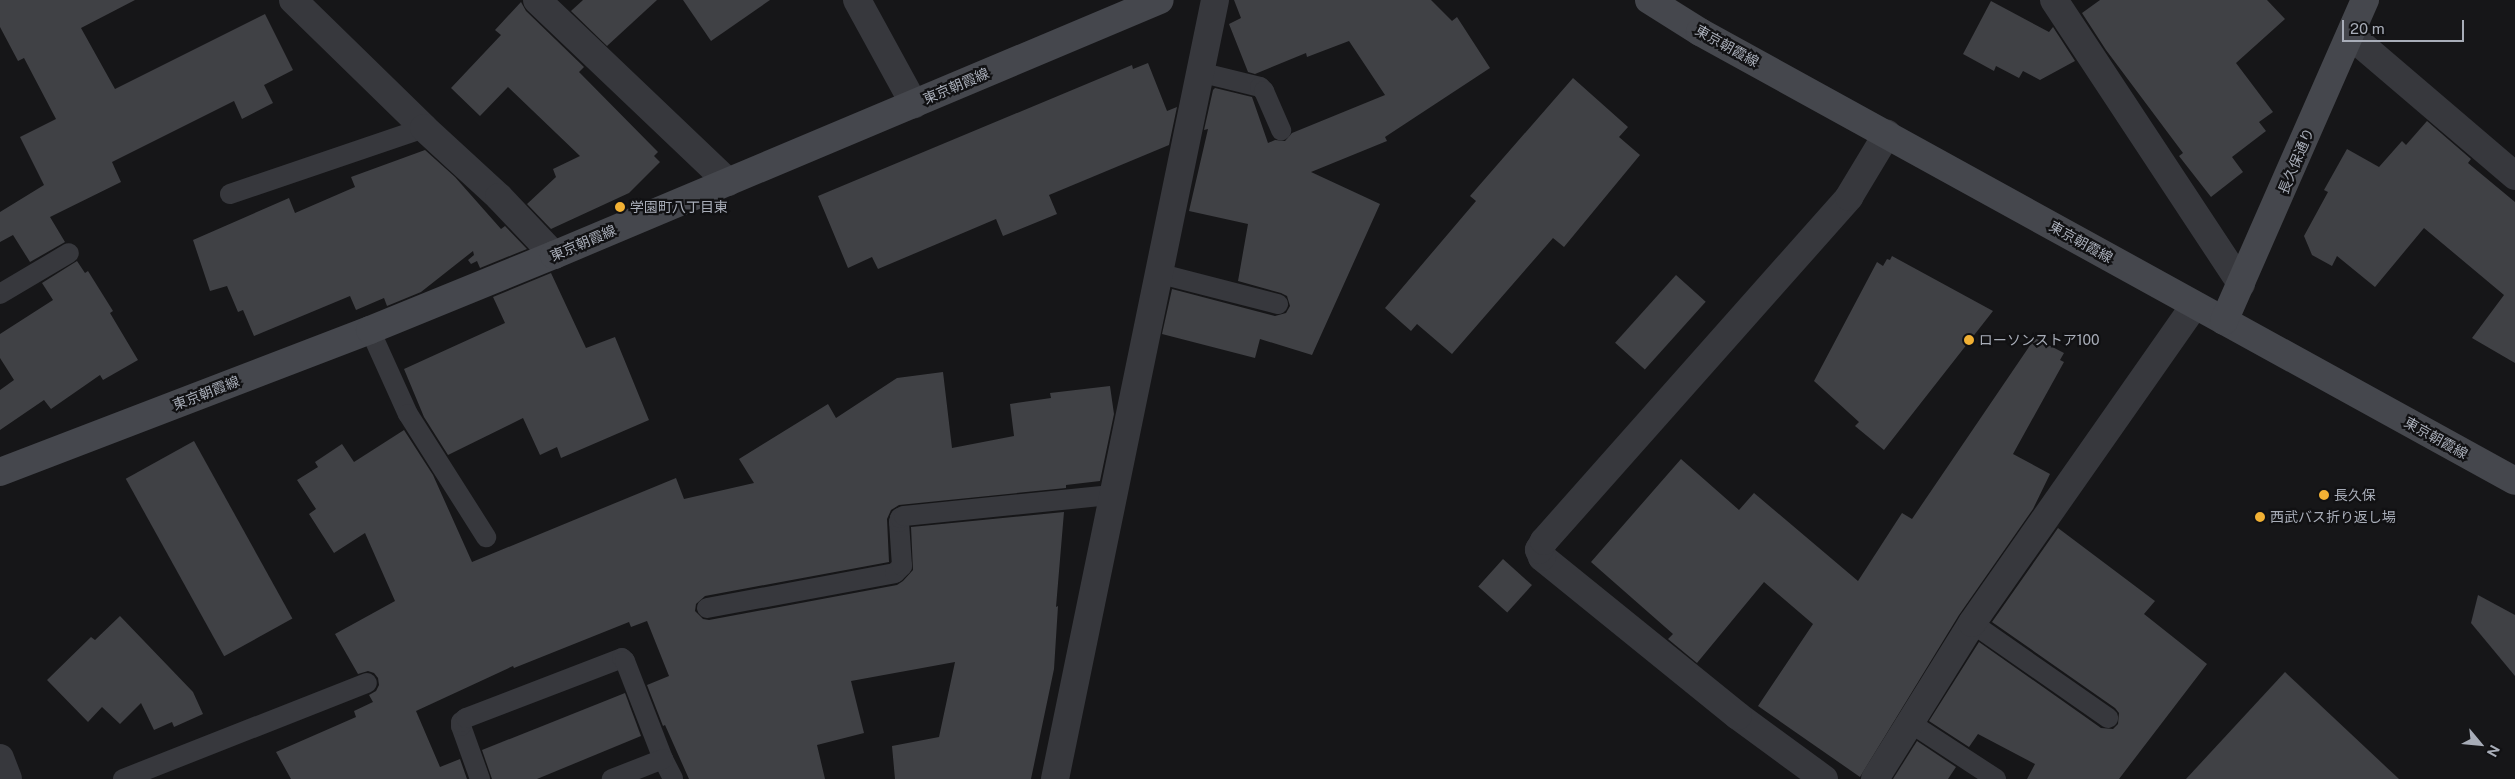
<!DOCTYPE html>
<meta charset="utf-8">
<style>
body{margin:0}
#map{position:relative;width:2515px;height:779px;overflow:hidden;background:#161618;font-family:"Public Sans","Noto Sans JP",sans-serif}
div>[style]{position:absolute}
.building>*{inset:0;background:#404145;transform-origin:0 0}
.lane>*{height:20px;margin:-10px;padding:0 10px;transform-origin:10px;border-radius:10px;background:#37383d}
.street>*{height:28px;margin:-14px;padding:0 14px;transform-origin:14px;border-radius:14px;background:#37383d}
.secondary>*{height:28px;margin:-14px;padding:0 14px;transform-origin:14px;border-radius:14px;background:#45474d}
.dots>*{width:14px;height:14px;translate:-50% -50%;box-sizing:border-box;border:2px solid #111113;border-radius:50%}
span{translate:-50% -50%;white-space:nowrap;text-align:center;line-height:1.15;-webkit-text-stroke:4.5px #111113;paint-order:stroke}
.street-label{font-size:14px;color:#a8adb8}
.poi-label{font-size:14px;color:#a8adb8}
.left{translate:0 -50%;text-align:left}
.north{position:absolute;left:2455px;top:719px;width:50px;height:50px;-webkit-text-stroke:4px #111113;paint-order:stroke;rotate:118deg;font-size:14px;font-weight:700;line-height:20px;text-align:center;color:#a8adb8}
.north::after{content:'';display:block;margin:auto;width:18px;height:22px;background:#a8adb8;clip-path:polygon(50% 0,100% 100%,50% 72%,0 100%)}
.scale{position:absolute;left:2342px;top:20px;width:122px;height:22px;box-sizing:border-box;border:2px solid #a8adb8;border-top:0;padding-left:6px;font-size:15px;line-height:18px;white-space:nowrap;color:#a8adb8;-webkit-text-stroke:4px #111113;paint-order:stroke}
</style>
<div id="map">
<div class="building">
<i style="clip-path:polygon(0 0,135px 0,81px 28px,115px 89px,265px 14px,293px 70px,264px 85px,273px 103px,242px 119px,234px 101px,112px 162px,121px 182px,50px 217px,65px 242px,30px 262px,13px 235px,0 242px,0 212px,44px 185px,20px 137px,56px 119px,24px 58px,18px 61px,0 27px)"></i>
<i style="clip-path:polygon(583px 0,657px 0,607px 46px,571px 11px)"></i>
<i style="clip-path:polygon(683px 0,770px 0,711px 41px)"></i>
<i style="clip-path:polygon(1234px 0,1431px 0,1452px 21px,1457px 17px,1490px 68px,1385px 137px,1387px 141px,1311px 172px,1380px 204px,1312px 355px,1260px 339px,1255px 358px,1162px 334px,1172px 289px,1275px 316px,1286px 313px,1290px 306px,1287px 296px,1281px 293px,1238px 281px,1248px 224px,1189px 211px,1208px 129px,1204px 130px,1213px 90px,1215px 88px,1252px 97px,1268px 143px,1275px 140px,1285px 141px,1292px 133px,1385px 95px,1349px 41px,1307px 57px,1306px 53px,1255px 74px,1248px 72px,1229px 24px,1241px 18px)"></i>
<i style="clip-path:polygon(2100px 0,2267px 0,2285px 19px,2236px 63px,2273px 112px,2259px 122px,2266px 131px,2232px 157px,2243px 172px,2211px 197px,2179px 156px,2183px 153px,2106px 50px,2082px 13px)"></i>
<i style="clip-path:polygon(1991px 1px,2049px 32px,2053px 27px,2075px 61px,2040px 80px,2023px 71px,2019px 78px,1996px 66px,1994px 71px,1963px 54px)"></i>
<i style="clip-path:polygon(521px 2px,526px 11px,584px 67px,579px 72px,658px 152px,654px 156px,660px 162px,629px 193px,551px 229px,527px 204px,556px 177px,553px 169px,580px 156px,508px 87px,480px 116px,451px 88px,501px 35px,495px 30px)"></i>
<i style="clip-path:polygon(1148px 63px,1167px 111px,1177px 107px,1169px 145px,1049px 195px,1057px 214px,1003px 236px,996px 219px,878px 269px,872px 257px,848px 268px,818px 196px,1132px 65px,1133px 69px)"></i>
<i style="clip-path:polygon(1573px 78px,1628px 127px,1619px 137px,1640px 155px,1564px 247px,1553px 238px,1452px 354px,1417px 324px,1411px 331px,1385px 308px,1476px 201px,1470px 196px)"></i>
<i style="clip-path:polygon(2427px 121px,2471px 159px,2468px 163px,2515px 202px,2515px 363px,2472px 338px,2504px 295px,2424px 228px,2375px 287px,2337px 256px,2332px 266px,2312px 255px,2304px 236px,2328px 192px,2324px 190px,2347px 149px,2379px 167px,2402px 141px,2406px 145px)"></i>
<i style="clip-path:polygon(425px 150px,455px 177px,501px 229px,505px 226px,527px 249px,480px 268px,477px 261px,471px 264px,468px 260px,474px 255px,473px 251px,421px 292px,387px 306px,384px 298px,356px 310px,350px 296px,254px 336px,243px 310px,238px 312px,227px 286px,210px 291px,193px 240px,289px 198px,295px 213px,355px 187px,351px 177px)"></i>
<i style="clip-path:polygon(1892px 256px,1993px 311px,1884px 450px,1855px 426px,1859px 422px,1814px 381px,1877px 262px,1883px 266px,1887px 259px,1890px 260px)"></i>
<i style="clip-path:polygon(77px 261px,85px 273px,88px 271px,113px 311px,110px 313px,138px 360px,103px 380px,100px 375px,51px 409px,44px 400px,0 430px,0 390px,14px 380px,0 358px,0 334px,53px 300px,42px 283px)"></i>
<i style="clip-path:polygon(551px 273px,586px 348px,615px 337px,649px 420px,561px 458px,557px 447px,540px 455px,523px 418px,448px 455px,424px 417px,404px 369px,505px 323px,493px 297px)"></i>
<i style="left:1676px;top:275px;width:40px;height:91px;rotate:42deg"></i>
<i style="clip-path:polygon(2035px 338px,2064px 353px,2060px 360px,2064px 362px,2013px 454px,2050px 474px,2033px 509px,1959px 615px,1860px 777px,1758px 706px,1813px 624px,1764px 582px,1697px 663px,1668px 639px,1673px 634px,1591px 562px,1681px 459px,1739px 510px,1754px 493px,1858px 581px,1902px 513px,1912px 519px)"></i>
<i style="clip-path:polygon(943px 372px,952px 448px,1014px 436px,1010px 404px,1051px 398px,1050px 393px,1110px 386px,1114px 414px,1100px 481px,1066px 485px,1066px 488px,899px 505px,891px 510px,887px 519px,889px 562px,705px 596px,696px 604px,695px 611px,703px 619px,709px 620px,897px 585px,903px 581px,913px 570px,911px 527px,1064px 512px,1056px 607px,1058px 606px,1054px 669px,1031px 779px,895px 779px,892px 746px,939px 737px,955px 662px,851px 681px,864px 733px,817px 745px,825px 779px,689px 779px,665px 725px,663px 726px,647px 685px,669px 676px,647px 621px,631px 627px,629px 622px,514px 668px,513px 666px,416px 711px,440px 767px,460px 759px,467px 779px,291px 779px,276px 752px,356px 717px,354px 711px,373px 702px,369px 695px,376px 691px,379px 685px,378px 678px,374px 673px,368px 671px,358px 674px,335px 634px,395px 601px,365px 533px,334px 553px,309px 514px,316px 509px,297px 480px,318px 467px,315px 462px,342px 444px,354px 462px,404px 430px,433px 475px,472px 562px,676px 478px,684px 499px,754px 483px,739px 459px,828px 404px,836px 418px,897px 378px)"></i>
<i style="left:194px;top:441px;width:203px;height:78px;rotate:61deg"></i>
<i style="clip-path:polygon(2058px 528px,2155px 601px,2144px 614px,2207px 664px,2119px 779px,2027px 779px,2035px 764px,1978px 734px,1969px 747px,1929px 721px,1979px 642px,2101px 728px,2113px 729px,2118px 724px,2119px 713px,2115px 708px,1992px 622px)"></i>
<i style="left:1503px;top:559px;width:39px;height:37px;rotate:42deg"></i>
<i style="clip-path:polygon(2478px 595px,2515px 615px,2515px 676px,2471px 623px)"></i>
<i style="clip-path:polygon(120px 616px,193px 692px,203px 714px,174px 727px,172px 722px,154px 730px,141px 703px,120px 724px,102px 707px,88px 722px,47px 680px,91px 637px,95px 640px)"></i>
<i style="clip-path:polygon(2285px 672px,2399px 779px,2186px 779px)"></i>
<i style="clip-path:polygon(625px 693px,641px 736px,537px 779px,492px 779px,482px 750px)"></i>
<i style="clip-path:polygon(1917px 741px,1956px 767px,1948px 779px,1893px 779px)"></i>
</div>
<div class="lane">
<i style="left:1199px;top:72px;width:63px;rotate:13.8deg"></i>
<i style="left:1260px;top:87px;width:6px;rotate:45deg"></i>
<i style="left:1264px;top:91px;width:43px;rotate:66.4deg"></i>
<i style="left:230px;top:194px;width:205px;rotate:-18.8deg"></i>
<i style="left:1157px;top:273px;width:125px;rotate:14.4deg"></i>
<i style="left:0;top:294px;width:80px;rotate:-30.7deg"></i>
<i style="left:370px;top:330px;width:92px;rotate:65.7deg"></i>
<i style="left:408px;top:414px;width:146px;rotate:57.6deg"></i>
<i style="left:707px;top:608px;width:191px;rotate:-10.5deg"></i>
<i style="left:895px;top:573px;width:10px;rotate:-45deg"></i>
<i style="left:902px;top:566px;width:44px;rotate:-93.9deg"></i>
<i style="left:899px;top:522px;width:4px;rotate:-76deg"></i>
<i style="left:900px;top:518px;width:4px;rotate:-27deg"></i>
<i style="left:904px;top:516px;width:209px;rotate:-5.8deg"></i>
<i style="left:1972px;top:623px;width:166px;rotate:34.9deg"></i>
<i style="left:1909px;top:722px;width:104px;rotate:33.2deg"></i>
<i style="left:663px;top:759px;width:22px;rotate:63deg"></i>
<i style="left:123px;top:779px;width:262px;rotate:-21.5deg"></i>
<i style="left:480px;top:779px;width:56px;rotate:-109.7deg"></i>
<i style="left:461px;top:726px;width:4px;rotate:-90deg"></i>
<i style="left:461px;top:722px;width:6px;rotate:-39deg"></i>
<i style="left:466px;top:718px;width:167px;rotate:-21deg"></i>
<i style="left:622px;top:658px;width:4px;rotate:45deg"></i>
<i style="left:625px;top:661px;width:105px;rotate:68.8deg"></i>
<i style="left:663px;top:759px;width:55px;rotate:158.6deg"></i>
</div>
<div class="street">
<i style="left:293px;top:0;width:183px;rotate:44.3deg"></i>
<i style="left:424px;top:128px;width:102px;rotate:42.6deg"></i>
<i style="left:499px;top:197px;width:80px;rotate:46.5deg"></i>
<i style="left:537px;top:0;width:264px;rotate:43.6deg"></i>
<i style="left:857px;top:0;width:119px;rotate:61.3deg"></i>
<i style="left:2054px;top:0;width:340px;rotate:56.6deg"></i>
<i style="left:2350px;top:35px;width:217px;rotate:40.5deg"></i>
<i style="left:0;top:758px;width:22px;rotate:69deg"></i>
<i style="left:1055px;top:779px;width:795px;rotate:-78.39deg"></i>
<i style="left:1824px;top:779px;width:107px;rotate:-143.8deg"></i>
<i style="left:1738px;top:716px;width:252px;rotate:-141deg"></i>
<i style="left:1542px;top:557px;width:8px;rotate:-113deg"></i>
<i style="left:1539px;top:550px;width:10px;rotate:-61deg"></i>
<i style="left:1544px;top:541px;width:460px;rotate:-48.4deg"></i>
<i style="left:1849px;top:197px;width:74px;rotate:-58.9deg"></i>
<i style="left:1875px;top:779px;width:184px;rotate:-58.1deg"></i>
<i style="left:1972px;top:623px;width:388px;rotate:-55deg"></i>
</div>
<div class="secondary">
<i style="left:1649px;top:0;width:60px;rotate:32.1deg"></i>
<i style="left:1700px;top:32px;width:930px;rotate:28.85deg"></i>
<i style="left:2224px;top:321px;width:351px;rotate:-66.3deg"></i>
<i style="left:0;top:472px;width:396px;rotate:-21deg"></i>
<i style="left:370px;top:330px;width:199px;rotate:-22.2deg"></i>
<i style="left:554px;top:255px;width:657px;rotate:-22.82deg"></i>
</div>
<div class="dots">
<i style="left:620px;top:207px;background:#f2b134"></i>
<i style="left:1969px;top:340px;background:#f2b134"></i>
<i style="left:2324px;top:495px;background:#f2b134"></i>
<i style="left:2260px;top:517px;background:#f2b134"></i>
</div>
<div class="street-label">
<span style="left:1727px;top:46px;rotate:29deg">東京朝霞線</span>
<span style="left:956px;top:86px;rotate:-23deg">東京朝霞線</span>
<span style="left:2296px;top:161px;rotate:-67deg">長久保通り</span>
<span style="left:2081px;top:242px;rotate:29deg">東京朝霞線</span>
<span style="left:583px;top:243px;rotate:-23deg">東京朝霞線</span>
<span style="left:206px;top:393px;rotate:-21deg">東京朝霞線</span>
<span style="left:2436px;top:438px;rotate:29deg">東京朝霞線</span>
</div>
<div class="poi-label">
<span class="left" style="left:630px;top:207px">学園町八丁目東</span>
<span class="left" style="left:1979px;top:340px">ローソンストア100</span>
<span class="left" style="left:2334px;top:495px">長久保</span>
<span class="left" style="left:2270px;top:517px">西武バス折り返し場</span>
</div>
<div class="north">N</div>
<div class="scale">20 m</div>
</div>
